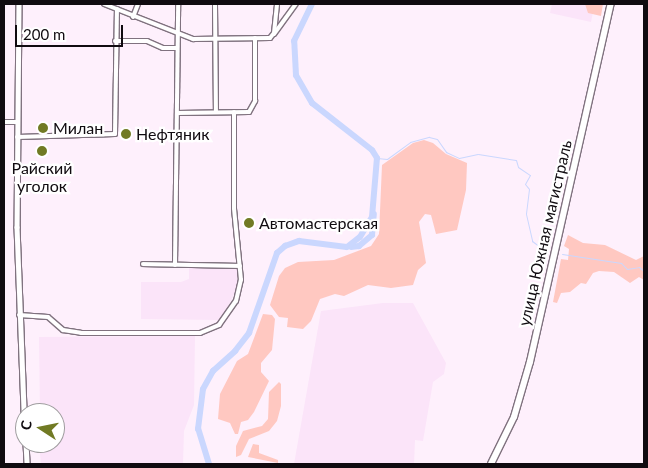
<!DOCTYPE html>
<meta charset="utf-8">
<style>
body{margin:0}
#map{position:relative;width:648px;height:468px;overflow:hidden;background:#fef0fc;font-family:Lato,sans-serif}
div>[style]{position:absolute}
.built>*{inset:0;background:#fbe4f9}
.green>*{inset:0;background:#ffc8c1}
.stream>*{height:1px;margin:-0.5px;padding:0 0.5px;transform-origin:0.5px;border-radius:0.5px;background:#cad7fe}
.river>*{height:6px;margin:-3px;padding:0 3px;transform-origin:3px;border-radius:3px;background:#cad7fe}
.roads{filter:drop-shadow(1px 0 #80727f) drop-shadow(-1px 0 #80727f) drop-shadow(0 1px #80727f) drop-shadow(0 -1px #80727f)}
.minor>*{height:4px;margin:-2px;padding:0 2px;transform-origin:2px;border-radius:2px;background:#fff}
.tertiary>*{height:4.5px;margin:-2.25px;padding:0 2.25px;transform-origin:2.25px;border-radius:2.25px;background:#fff}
.trunk>*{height:5.5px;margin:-2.75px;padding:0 2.75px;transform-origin:2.75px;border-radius:2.75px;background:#fff}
.dots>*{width:14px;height:14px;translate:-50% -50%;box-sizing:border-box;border:2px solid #fff;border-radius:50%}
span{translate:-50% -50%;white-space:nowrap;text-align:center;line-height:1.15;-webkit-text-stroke:4.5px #fff;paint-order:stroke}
.poi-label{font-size:16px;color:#100b10}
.left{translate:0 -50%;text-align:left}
.street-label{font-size:16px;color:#100b10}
.frame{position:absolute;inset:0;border:5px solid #100b10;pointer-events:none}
.north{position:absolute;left:15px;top:403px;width:50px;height:50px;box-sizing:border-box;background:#fff;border:1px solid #9f9d9f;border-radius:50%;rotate:281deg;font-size:14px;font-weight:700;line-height:20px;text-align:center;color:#100b10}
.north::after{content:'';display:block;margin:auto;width:18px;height:22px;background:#717a24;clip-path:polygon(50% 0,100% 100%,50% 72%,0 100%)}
.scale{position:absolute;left:15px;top:25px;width:108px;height:22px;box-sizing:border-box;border:2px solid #100b10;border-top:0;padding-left:6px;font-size:15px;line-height:18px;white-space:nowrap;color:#100b10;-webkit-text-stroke:4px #fff;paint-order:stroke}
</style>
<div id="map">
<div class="built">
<i style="clip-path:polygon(552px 4px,600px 4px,593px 12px,591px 22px,550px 13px)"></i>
<i style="clip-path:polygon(189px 266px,237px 267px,237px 288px,223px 317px,219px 320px,141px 319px,141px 282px,181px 282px,189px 279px)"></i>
<i style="clip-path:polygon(383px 303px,413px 303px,446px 363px,444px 374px,433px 382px,423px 441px,415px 440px,414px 464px,294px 464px,321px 311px)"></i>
<i style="clip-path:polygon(195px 336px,194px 405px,184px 431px,183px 464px,41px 464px,39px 443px,55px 443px,55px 413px,40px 413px,39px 337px)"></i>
</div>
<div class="green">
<i style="clip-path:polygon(585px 4px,603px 4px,601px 16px,588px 13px)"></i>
<i style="clip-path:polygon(424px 140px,433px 143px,446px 154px,467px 163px,466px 190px,457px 230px,436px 234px,431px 215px,425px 214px,419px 222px,426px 263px,418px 270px,413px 285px,391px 288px,368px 285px,344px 296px,335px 294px,320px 299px,311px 321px,303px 329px,287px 327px,288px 318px,279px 317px,270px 305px,279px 276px,285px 268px,298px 262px,334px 260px,371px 246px,379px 234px,382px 165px,413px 143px)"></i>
<i style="clip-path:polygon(568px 235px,583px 243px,605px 245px,636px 260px,644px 256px,644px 280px,639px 277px,630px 283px,614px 272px,599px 271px,593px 273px,586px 284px,581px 283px,570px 292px,561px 293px,557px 303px,553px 302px,561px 259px,568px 260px,569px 249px,564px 246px)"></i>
<i style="clip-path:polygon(263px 314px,272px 315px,275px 319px,272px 350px,261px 363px,261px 372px,269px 381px,254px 412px,248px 420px,241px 422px,238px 434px,235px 434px,230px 423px,218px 419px,220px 394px,237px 361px,248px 354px)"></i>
<i style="clip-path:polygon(279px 382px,281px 384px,281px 406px,277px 421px,269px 431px,249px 439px,241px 455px,236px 457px,236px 446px,243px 431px,262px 426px,268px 419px,269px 392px)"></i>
<i style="clip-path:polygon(253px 444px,259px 445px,259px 453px,278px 460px,278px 463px,248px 457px)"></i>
</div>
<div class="stream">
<i style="left:377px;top:158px;width:10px;rotate:6deg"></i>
<i style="left:387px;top:159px;width:29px;rotate:-36deg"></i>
<i style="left:410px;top:142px;width:20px;rotate:-15deg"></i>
<i style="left:429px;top:137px;width:8px;rotate:14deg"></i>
<i style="left:437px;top:139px;width:16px;rotate:55deg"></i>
<i style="left:446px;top:152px;width:14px;rotate:25deg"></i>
<i style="left:459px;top:158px;width:19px;rotate:-12deg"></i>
<i style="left:478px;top:154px;width:38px;rotate:9deg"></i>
<i style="left:516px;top:160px;width:7px;rotate:74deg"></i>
<i style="left:518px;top:167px;width:14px;rotate:34deg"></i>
<i style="left:530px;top:175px;width:10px;rotate:119deg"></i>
<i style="left:525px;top:184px;width:6px;rotate:51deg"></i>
<i style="left:529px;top:189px;width:25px;rotate:97deg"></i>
<i style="left:526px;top:214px;width:28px;rotate:77deg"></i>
<i style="left:532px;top:241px;width:14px;rotate:36deg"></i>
<i style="left:562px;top:254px;width:60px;rotate:8.7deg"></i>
<i style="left:621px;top:263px;width:8px;rotate:45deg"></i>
<i style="left:627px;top:269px;width:12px;rotate:-9deg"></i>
<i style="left:639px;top:267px;width:6px;rotate:39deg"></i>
</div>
<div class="river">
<i style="left:351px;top:247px;width:8px;rotate:-7deg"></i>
<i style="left:359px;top:246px;width:17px;rotate:-40deg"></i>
<i style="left:372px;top:235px;width:21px;rotate:-85deg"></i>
<i style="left:209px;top:464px;width:37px;rotate:-107deg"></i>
<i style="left:198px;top:429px;width:40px;rotate:-82.9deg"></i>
<i style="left:203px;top:389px;width:21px;rotate:-61deg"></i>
<i style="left:213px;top:371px;width:30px;rotate:-42deg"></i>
<i style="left:235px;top:351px;width:23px;rotate:-52deg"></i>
<i style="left:249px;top:333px;width:85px;rotate:-70.7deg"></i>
<i style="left:277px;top:253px;width:11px;rotate:-41deg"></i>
<i style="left:285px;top:246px;width:15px;rotate:-20deg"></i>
<i style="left:299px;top:241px;width:48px;rotate:7.1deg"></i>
<i style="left:347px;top:247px;width:16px;rotate:-38deg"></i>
<i style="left:360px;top:237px;width:23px;rotate:-59deg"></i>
<i style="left:372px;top:217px;width:59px;rotate:-85.2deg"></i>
<i style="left:377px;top:158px;width:9px;rotate:-122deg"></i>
<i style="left:372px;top:150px;width:76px;rotate:-141.9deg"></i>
<i style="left:312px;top:103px;width:32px;rotate:-120deg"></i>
<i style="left:296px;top:75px;width:34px;rotate:-93deg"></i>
<i style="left:294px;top:41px;width:41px;rotate:-64.1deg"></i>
</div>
<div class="roads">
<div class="minor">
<i style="left:104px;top:4px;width:96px;rotate:21.5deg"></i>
<i style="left:193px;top:39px;width:77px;rotate:-0.7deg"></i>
<i style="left:270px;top:38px;width:6px;rotate:-51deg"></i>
<i style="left:274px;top:33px;width:29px;rotate:-84deg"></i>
<i style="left:215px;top:4px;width:108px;rotate:89.5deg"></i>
<i style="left:133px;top:17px;width:14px;rotate:-69deg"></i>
<i style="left:274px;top:34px;width:37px;rotate:-54deg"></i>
<i style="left:115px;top:41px;width:32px"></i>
<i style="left:147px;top:41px;width:17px;rotate:24deg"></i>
<i style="left:163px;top:48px;width:13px"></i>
<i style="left:177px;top:113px;width:72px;rotate:-0.8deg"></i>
<i style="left:249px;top:112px;width:13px;rotate:-61deg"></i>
<i style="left:255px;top:101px;width:63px;rotate:-90deg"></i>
<i style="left:4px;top:122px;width:13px"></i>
<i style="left:17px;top:137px;width:98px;rotate:-1.8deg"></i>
<i style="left:115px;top:134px;width:125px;rotate:-89.1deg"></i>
<i style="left:143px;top:264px;width:97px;rotate:1.2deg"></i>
<i style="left:175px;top:265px;width:261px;rotate:-89.3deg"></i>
<i style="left:19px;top:315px;width:29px;rotate:4deg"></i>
<i style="left:48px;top:317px;width:20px;rotate:41deg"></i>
<i style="left:63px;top:330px;width:18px;rotate:9deg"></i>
<i style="left:81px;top:333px;width:119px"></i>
<i style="left:200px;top:333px;width:21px;rotate:-23deg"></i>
<i style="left:219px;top:325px;width:29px;rotate:-55deg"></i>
<i style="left:236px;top:301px;width:22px;rotate:-77deg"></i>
<i style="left:241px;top:280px;width:72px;rotate:-95.6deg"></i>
<i style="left:234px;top:208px;width:96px;rotate:-90deg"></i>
</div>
<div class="tertiary">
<i style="left:19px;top:4px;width:223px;rotate:90.5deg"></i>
<i style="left:17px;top:227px;width:205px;rotate:87.8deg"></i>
<i style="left:26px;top:443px;width:21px;rotate:87deg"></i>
</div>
<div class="trunk">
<i style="left:491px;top:464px;width:52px;rotate:-63.9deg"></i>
<i style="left:514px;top:417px;width:57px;rotate:-73.8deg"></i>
<i style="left:530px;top:362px;width:367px;rotate:-77.3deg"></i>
</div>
</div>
<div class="dots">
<i style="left:43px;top:128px;background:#717a24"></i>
<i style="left:126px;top:134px;background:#717a24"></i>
<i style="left:42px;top:151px;background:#717a24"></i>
<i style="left:249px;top:223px;background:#717a24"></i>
</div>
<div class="poi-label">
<span class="left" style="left:53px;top:128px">Милан</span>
<span class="left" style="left:136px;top:134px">Нефтяник</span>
<span style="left:42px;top:177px">Райский<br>уголок</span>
<span class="left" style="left:259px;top:223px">Автомастерская</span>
</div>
<div class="street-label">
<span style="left:545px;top:233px;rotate:-77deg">улица Южная магистраль</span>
</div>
<div class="frame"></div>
<div class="north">С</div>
<div class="scale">200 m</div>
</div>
